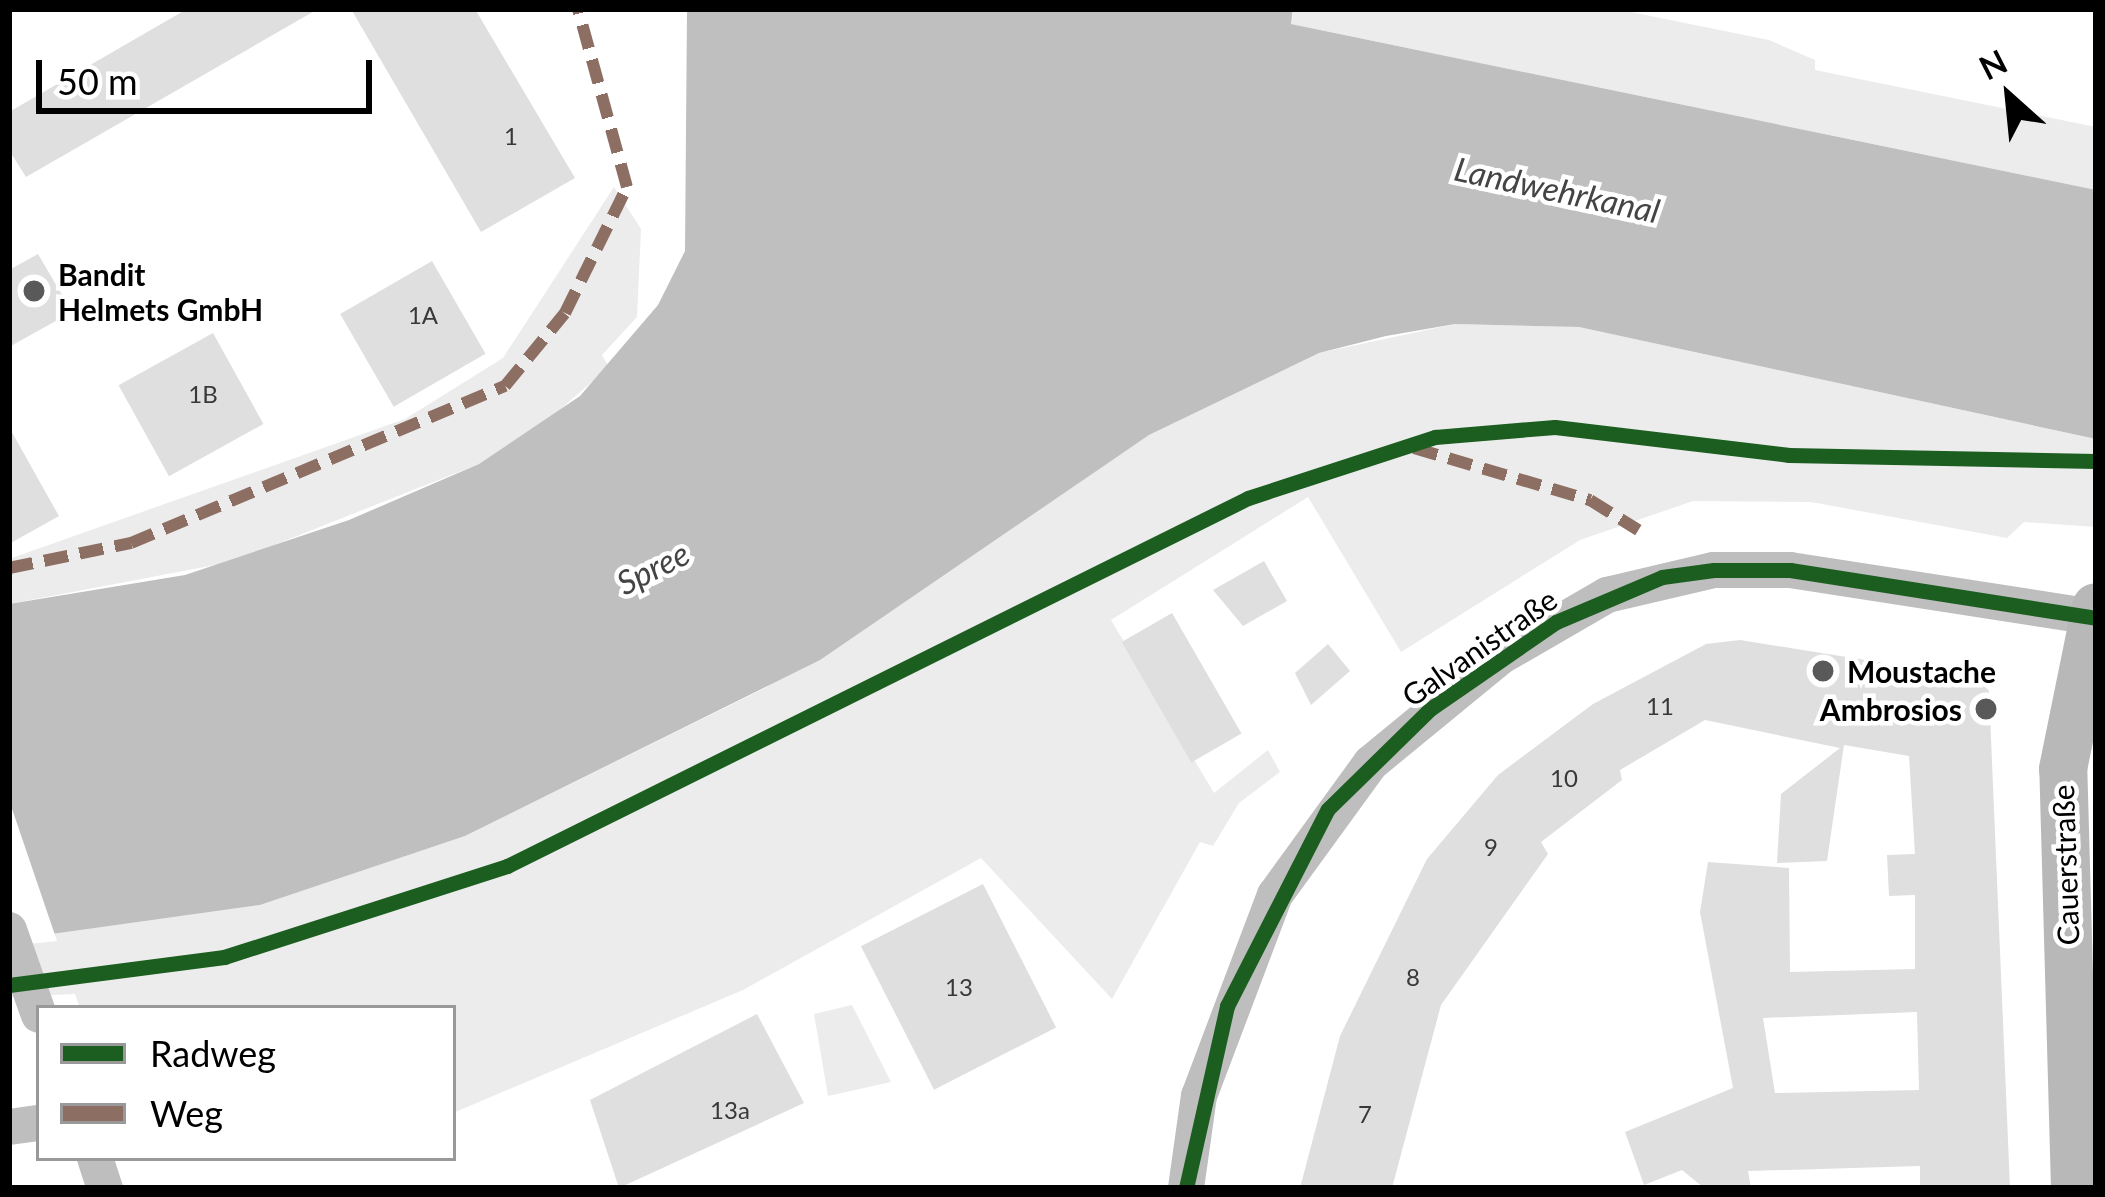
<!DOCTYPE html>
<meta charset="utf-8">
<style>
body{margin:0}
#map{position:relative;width:2105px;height:1197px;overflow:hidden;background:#fff;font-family:Lato,sans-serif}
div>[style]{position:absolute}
.green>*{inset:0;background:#ececec}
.water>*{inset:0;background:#bfbfbf}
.pier>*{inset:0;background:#fff}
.building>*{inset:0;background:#dfdfdf;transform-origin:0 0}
.street>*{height:36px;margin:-18px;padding:0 18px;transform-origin:18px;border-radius:18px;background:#bebebe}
.secondary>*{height:48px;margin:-24px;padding:0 24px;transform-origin:24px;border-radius:24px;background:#b8b8b8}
.quiet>*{height:12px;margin-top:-6px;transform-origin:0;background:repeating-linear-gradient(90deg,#8d6e63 0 24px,transparent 0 36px)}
.cycleway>*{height:15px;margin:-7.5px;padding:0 7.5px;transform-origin:7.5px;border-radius:7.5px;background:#1b5e20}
.dots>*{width:33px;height:33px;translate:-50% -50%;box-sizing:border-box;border:6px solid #fff;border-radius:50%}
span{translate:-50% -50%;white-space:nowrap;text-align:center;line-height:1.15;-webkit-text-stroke:9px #fff;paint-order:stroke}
.number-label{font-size:24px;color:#383838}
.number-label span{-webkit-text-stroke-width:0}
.poi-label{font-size:30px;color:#000;font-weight:700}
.left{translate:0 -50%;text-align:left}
.right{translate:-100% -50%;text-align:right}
.street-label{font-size:30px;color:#000}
.water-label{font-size:33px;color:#444;font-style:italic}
.frame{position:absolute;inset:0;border:12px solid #000;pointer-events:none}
.legend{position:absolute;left:36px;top:1005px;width:420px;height:156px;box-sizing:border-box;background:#fff;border:3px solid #999;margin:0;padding:15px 21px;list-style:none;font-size:36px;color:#000}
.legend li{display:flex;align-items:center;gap:24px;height:60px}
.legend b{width:60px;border:3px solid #999}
.north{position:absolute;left:1949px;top:36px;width:120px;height:120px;-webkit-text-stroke:9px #fff;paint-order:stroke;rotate:333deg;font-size:33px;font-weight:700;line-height:48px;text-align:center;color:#000}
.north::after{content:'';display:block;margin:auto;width:42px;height:54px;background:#000;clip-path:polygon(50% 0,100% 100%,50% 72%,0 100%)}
.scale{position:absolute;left:36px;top:60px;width:336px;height:54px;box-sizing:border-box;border:6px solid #000;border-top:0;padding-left:15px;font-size:36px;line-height:42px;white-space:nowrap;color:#000;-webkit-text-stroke:9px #fff;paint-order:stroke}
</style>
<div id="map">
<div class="green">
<i style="clip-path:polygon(1294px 9px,1616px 9px,1769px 40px,1815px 60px,1815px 70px,2096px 127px,2096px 190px,1291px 24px)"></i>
<i style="clip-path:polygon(614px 187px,641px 229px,637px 317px,602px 355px,609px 367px,548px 420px,479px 464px,231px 562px,9px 604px,9px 559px,405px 419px,503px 358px)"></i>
<i style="clip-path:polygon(1455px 324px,1579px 327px,2096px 439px,2096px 527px,2024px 522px,2007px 538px,1811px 502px,1693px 501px,1580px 540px,1401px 652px,1308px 497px,1111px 620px,1214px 793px,1268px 750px,1280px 772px,1239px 803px,1213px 846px,1200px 842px,1112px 999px,981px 858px,743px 990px,453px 1113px,453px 1008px,80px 1008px,75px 994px,9px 997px,9px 940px,260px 905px,465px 836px,765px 688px,1149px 435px,1319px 353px)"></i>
<i style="clip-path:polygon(852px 1005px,891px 1082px,828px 1096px,814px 1014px)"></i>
</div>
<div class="water">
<i style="clip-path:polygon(687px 9px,1293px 9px,1291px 24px,2096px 190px,2096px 439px,1579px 327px,1455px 324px,1386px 336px,1319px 353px,1149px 435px,820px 660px,465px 836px,260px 905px,9px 940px,9px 604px,185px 575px,349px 520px,479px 464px,580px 396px,658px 305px,685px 251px)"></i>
</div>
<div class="pier">
<i style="clip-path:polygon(9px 800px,57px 941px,9px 946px)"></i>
</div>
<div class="building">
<i style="clip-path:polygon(187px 9px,318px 9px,26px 177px,9px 150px,9px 112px)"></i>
<i style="clip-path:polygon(351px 9px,475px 9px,575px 178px,481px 232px)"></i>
<i style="clip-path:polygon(38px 254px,72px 312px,9px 347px,9px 270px)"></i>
<i style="left:432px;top:261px;width:107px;height:106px;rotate:60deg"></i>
<i style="left:213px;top:333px;width:104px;height:108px;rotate:61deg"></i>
<i style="clip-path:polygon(9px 427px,59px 516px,9px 544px)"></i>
<i style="clip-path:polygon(1264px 561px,1287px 601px,1243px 626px,1213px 590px)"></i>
<i style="left:1172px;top:613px;width:139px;height:58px;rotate:60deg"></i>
<i style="clip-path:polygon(evenodd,1740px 640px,1977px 678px,1989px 691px,2010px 1188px,1920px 1188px,1920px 1166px,1748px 1171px,1751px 1188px,1704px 1188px,1682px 1170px,1644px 1185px,1625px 1132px,1733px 1088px,1700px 912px,1708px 862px,1789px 868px,1790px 972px,1915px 969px,1915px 895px,1889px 896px,1887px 855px,1915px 854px,1909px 756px,1844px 745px,1827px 861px,1777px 863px,1781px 794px,1840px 748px,1705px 720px,1620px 770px,1622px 780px,1541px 842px,1548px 854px,1441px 1005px,1392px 1188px,1300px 1188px,1340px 1036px,1427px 859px,1498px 775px,1593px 704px,1706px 644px,1740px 640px,1917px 1012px,1919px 1090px,1775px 1093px,1763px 1018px,1917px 1012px)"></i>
<i style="clip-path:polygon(1328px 644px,1350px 671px,1311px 705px,1295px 673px)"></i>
<i style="left:983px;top:884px;width:161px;height:137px;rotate:63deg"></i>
<i style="clip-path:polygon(757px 1014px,804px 1103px,619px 1188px,590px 1100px)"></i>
</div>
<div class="street">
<i style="left:9px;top:930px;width:90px;rotate:70.6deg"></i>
<i style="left:9px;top:1127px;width:30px;rotate:-8deg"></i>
<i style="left:95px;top:1158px;width:32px;rotate:72deg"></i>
<i style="left:1186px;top:1188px;width:93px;rotate:-82deg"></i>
<i style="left:1199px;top:1096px;width:215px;rotate:-69.3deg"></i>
<i style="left:1275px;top:895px;width:163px;rotate:-54deg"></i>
<i style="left:1371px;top:763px;width:167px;rotate:-39.4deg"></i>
<i style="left:1500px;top:657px;width:124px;rotate:-30.1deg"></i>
<i style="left:1607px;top:595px;width:110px;rotate:-13.2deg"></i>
<i style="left:1714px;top:570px;width:76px"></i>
<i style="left:1790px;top:570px;width:307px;rotate:8.8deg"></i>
</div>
<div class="secondary">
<i style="left:2075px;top:1188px;width:419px;rotate:-91.6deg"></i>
<i style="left:2063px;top:769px;width:165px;rotate:-78.5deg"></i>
</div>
<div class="quiet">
<i style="left:1414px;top:448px;width:184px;rotate:16.5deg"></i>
<i style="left:1590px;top:500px;width:57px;rotate:32deg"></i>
<i style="left:9px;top:568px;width:125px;rotate:-11.6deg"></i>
<i style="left:131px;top:543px;width:406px;rotate:-22.8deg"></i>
<i style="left:505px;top:386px;width:94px;rotate:-50.6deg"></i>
<i style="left:565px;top:313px;width:140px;rotate:-63.8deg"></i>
<i style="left:627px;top:187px;width:185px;rotate:-105.4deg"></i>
</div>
<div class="cycleway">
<i style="left:9px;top:985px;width:217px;rotate:-7.4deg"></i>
<i style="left:224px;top:957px;width:297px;rotate:-17.8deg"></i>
<i style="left:507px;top:866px;width:827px;rotate:-26.41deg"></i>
<i style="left:1248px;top:498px;width:197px;rotate:-18.1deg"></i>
<i style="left:1435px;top:437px;width:120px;rotate:-4.8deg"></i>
<i style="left:1555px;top:427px;width:236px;rotate:6.8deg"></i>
<i style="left:1789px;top:455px;width:307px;rotate:1.1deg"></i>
<i style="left:1186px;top:1188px;width:187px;rotate:-77.3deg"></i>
<i style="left:1227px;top:1006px;width:221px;rotate:-62.9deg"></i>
<i style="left:1328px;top:809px;width:143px;rotate:-44.4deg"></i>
<i style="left:1430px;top:709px;width:153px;rotate:-34.6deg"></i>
<i style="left:1556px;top:622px;width:115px;rotate:-23deg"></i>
<i style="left:1662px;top:577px;width:52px;rotate:-7.7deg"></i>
<i style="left:1714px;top:570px;width:76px"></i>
<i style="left:1790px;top:570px;width:310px;rotate:8.9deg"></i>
</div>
<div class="dots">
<i style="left:34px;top:291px;background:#595959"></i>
<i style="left:1823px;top:671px;background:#595959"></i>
<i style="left:1986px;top:709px;background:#595959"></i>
</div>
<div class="number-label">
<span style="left:511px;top:136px">1</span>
<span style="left:423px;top:315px">1A</span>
<span style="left:203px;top:394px">1B</span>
<span style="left:1660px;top:706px">11</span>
<span style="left:1564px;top:778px">10</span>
<span style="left:1491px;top:847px">9</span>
<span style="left:1413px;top:977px">8</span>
<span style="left:959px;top:987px">13</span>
<span style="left:730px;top:1110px">13a</span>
<span style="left:1365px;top:1114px">7</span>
</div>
<div class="poi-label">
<span class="left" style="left:58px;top:291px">Bandit<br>Helmets GmbH</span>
<span class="left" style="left:1847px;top:671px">Moustache</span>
<span class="right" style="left:1962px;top:709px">Ambrosios</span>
</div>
<div class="street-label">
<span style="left:1479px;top:647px;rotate:-35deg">Galvanistraße</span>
<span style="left:2065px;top:865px;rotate:-92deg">Cauerstraße</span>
</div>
<div class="water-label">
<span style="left:1557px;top:190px;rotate:12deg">Landwehrkanal</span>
<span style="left:653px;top:568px;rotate:-27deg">Spree</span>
</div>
<div class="frame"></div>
<ul class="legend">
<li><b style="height:15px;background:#1b5e20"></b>Radweg</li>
<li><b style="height:15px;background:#8d6e63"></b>Weg</li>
</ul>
<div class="north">N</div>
<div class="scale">50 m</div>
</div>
